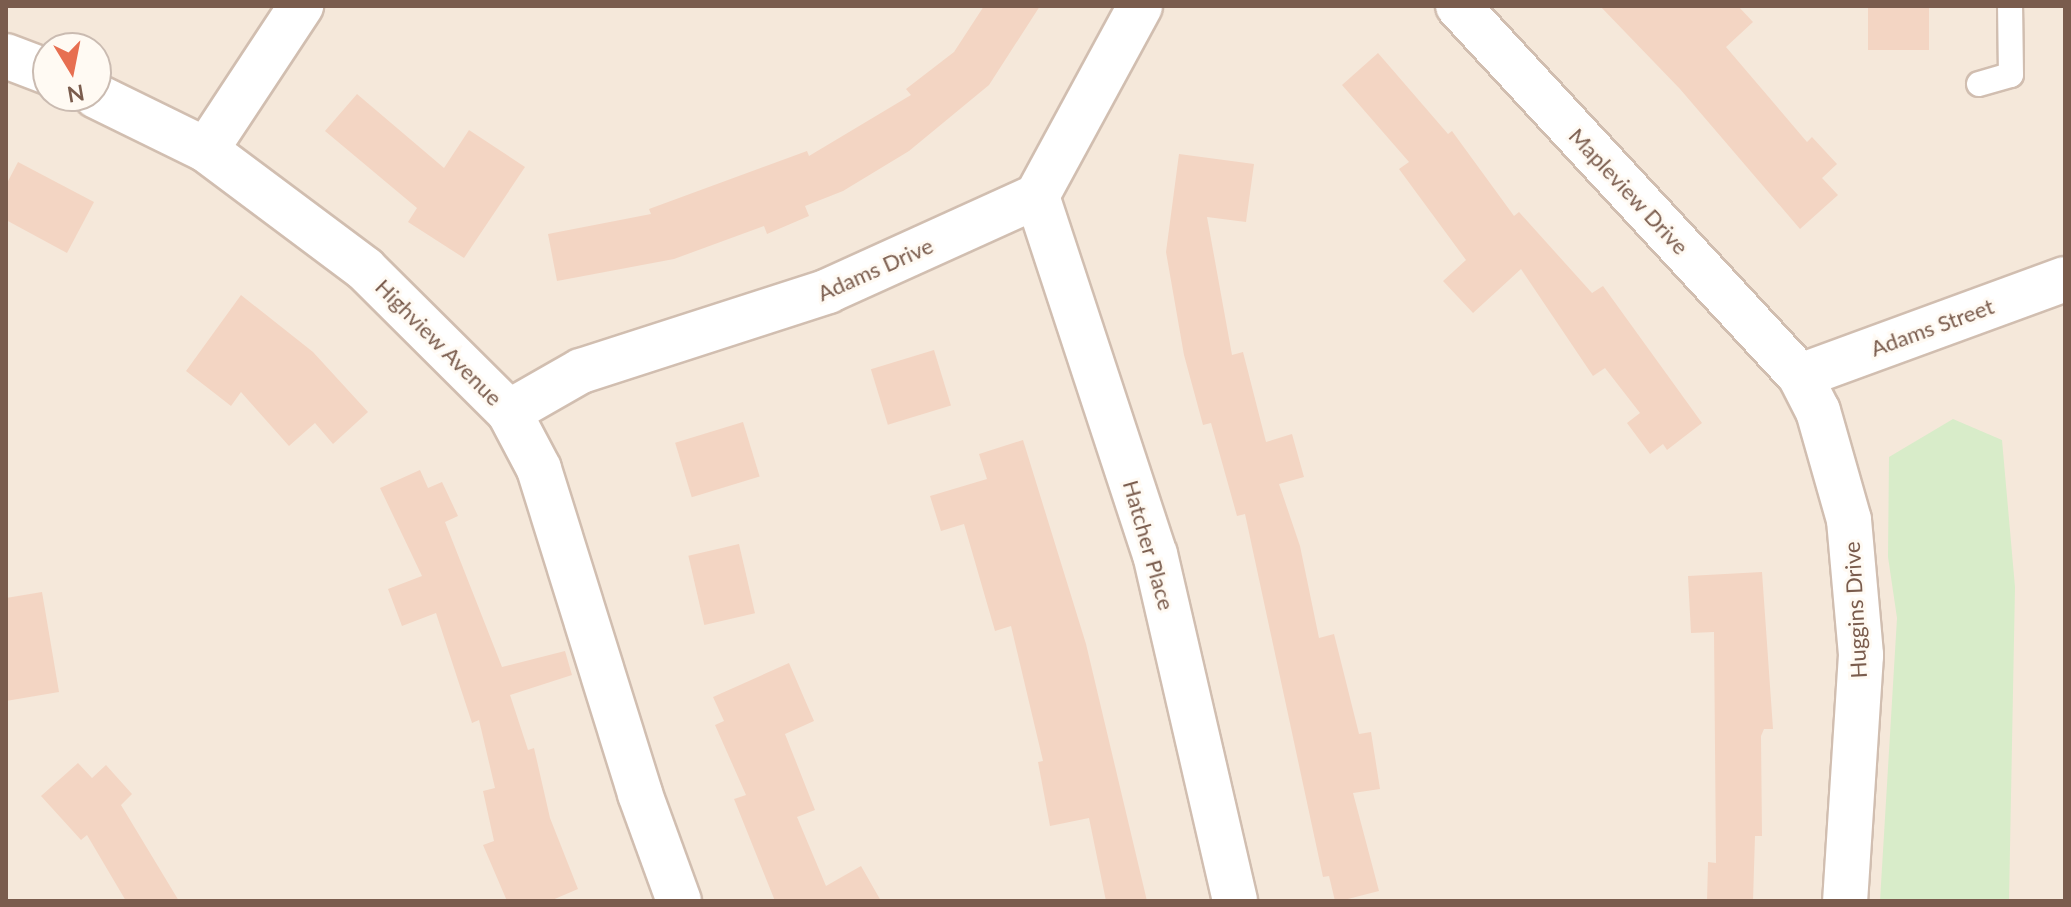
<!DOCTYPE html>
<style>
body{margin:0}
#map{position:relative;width:2071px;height:907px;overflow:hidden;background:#fdf6ec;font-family:Lato,sans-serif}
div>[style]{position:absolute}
.residential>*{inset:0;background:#f5e8da}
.green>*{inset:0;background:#d8ecc9}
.building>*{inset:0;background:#f3d5c3;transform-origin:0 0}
.roads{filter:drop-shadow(2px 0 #d1beb0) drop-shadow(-2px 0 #d1beb0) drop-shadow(0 2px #d1beb0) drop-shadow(0 -2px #d1beb0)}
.lane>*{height:24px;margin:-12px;padding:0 12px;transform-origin:12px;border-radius:12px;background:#fff}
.street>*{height:44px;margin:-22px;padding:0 22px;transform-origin:22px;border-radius:22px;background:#fff}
span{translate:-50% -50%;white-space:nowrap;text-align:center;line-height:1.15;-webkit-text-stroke:6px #fffaf3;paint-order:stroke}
.street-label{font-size:22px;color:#7a5c4d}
.frame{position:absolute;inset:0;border:8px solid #7a5c4d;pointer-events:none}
.north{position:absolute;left:32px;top:32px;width:80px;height:80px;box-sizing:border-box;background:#fffaf3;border:2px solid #cabbb1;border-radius:50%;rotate:170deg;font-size:22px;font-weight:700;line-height:32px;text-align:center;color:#7a5c4d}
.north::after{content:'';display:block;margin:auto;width:28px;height:36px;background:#e76f51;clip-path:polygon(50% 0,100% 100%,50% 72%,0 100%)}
</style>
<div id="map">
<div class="residential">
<i style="clip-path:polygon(evenodd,6px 6px,2065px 6px,2065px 901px,6px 901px,6px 6px,48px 48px,96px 48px,96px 96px,48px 96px,48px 48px)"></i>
</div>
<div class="green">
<i style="clip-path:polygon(1953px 419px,2002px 440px,2015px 587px,2009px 901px,1880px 901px,1897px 618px,1888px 557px,1889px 457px)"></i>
</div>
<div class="building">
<i style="clip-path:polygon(984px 6px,1040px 6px,989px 85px,909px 151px,843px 191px,805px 206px,809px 216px,767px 234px,764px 226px,674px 259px,557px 281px,548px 234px,651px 214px,649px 209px,807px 151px,809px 156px,911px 95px,906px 89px,954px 52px)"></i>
<i style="clip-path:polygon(1600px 6px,1738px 6px,1753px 22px,1726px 47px,1807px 142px,1812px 137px,1837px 164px,1822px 178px,1838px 195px,1800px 229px,1680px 89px)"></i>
<i style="left:1868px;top:6px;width:61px;height:44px"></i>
<i style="clip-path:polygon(1378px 53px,1448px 134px,1452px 131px,1514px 216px,1519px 212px,1592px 293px,1603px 286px,1702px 423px,1667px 450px,1663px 444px,1650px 454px,1627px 423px,1640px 413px,1605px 368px,1593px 376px,1521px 269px,1473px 313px,1443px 281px,1466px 260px,1399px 169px,1409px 162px,1342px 85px)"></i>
<i style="clip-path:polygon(357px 94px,444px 168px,469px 130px,525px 167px,464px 258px,408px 222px,417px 208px,325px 131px)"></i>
<i style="clip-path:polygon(1179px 154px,1254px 164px,1246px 222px,1207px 217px,1232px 355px,1243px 352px,1266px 442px,1292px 434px,1304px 477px,1279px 484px,1300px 546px,1319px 638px,1334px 634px,1359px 734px,1371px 732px,1380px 789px,1353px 793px,1379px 891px,1340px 901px,1335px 901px,1329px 876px,1323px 877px,1245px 514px,1237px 516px,1211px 423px,1203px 425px,1184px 355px,1166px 252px)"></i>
<i style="clip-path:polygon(18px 162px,94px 202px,67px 253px,6px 220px,6px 185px)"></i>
<i style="clip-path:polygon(241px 295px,313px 352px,368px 412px,333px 444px,315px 423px,289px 446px,241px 392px,231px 406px,186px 371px)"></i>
<i style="left:934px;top:350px;width:58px;height:66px;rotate:73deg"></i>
<i style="left:743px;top:422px;width:57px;height:71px;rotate:73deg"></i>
<i style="clip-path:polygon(1023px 440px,1086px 644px,1147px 901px,1106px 901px,1089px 818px,1050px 826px,1038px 762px,1043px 761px,1011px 626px,995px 631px,964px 524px,941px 531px,930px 496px,987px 479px,979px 454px)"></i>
<i style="clip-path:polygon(420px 470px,428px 488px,442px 482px,458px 516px,445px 522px,502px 667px,565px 651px,572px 675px,510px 695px,528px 750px,534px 748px,550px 818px,578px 889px,550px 901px,507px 901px,483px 845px,494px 841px,483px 791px,495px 788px,479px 720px,472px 723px,436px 613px,402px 626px,388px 589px,422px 576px,380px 488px)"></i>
<i style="left:739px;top:544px;width:71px;height:52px;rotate:77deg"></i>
<i style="clip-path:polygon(1762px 572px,1773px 729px,1764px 729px,1761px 736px,1762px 836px,1755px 836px,1753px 901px,1707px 901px,1708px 862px,1716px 863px,1714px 632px,1691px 633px,1688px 576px)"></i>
<i style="clip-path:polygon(42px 592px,59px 692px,6px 701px,6px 598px)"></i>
<i style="clip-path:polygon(789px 663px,814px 721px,785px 734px,815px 810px,797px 817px,826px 886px,861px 866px,881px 901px,775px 901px,734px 799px,746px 795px,715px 725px,724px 721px,713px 697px)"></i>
<i style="clip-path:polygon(78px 763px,92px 778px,106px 765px,132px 794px,121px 805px,179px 901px,126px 901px,87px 835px,81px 840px,41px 796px)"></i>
</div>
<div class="roads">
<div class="lane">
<i style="left:1979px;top:84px;width:33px;rotate:-16deg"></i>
<i style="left:2011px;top:75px;width:69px;rotate:-90.8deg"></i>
</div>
<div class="street">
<i style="left:1458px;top:6px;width:504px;rotate:47.25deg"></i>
<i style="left:1800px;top:376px;width:39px;rotate:63deg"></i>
<i style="left:1818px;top:411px;width:113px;rotate:74.1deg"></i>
<i style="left:1849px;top:520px;width:136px;rotate:84.9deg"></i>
<i style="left:1861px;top:655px;width:247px;rotate:93.7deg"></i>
<i style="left:6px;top:56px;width:45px;rotate:20.9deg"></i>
<i style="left:96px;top:96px;width:123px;rotate:26.1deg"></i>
<i style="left:206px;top:150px;width:199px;rotate:36.8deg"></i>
<i style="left:365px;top:269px;width:203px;rotate:44.8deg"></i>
<i style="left:509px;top:412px;width:64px;rotate:62.2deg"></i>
<i style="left:539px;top:469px;width:340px;rotate:72.7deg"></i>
<i style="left:640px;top:794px;width:114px;rotate:70deg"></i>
<i style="left:206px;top:150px;width:173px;rotate:-56.6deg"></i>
<i style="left:1037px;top:196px;width:377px;rotate:71.8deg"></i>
<i style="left:1155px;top:554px;width:356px;rotate:77deg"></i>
<i style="left:1800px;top:376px;width:282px;rotate:-20.1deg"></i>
<i style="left:509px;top:412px;width:83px;rotate:-29.7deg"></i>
<i style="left:581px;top:371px;width:260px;rotate:-17.9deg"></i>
<i style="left:828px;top:291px;width:230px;rotate:-24.4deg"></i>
<i style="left:1037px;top:196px;width:216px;rotate:-61.5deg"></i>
</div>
</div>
<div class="street-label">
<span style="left:1629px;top:191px;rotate:47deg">Mapleview Drive</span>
<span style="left:875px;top:269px;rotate:-24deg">Adams Drive</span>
<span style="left:1932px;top:327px;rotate:-20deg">Adams Street</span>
<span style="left:439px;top:342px;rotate:45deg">Highview Avenue</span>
<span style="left:1149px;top:545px;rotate:74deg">Hatcher Place</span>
<span style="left:1855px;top:610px;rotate:-93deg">Huggins Drive</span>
</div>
<div class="frame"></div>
<div class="north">N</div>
</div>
